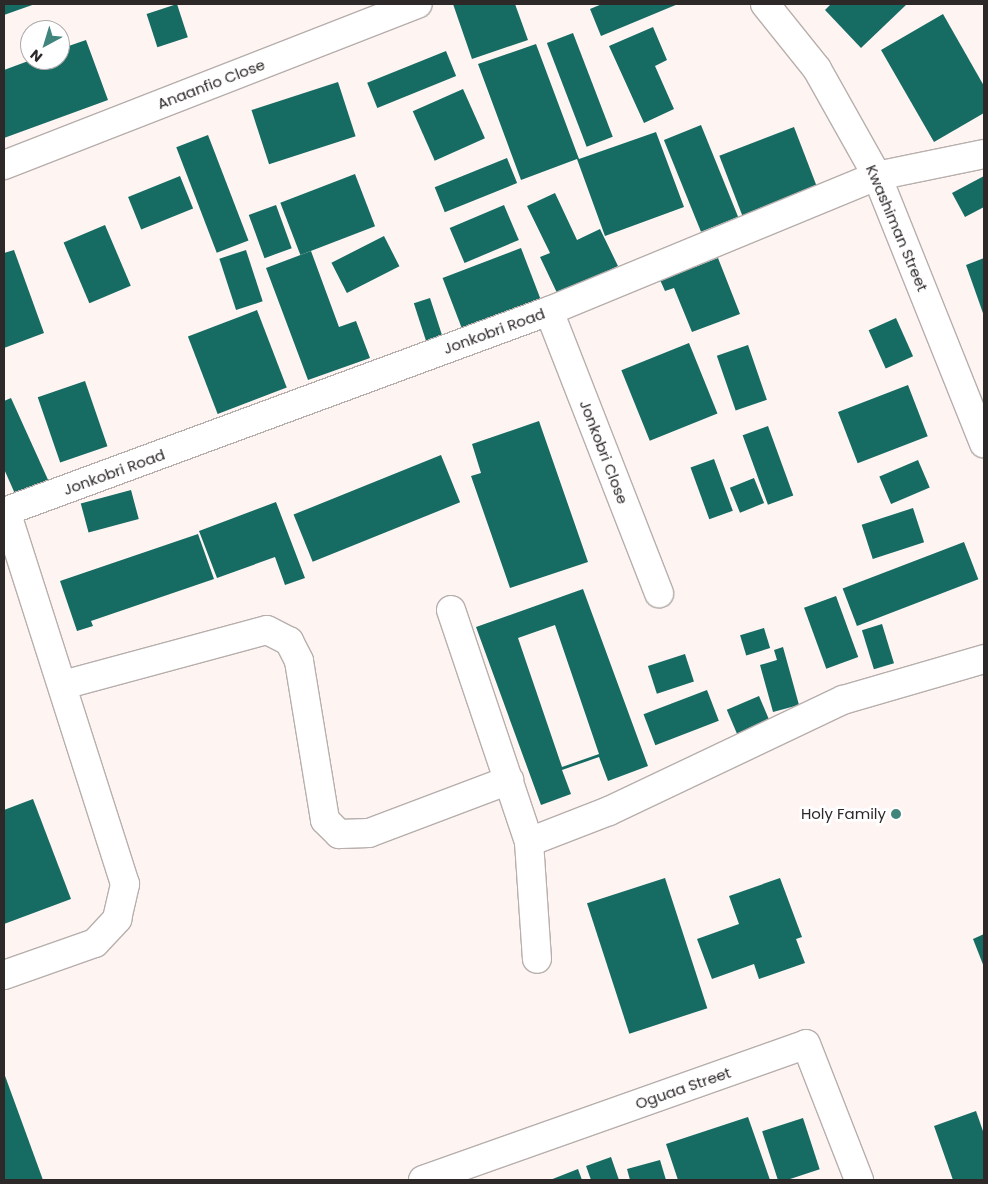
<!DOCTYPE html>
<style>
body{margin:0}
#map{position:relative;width:988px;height:1184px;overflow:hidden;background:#fef5f3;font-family:Poppins,sans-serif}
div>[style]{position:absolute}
.building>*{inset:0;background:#166b62;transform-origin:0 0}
.roads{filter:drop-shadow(1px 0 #b7afad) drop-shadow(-1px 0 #b7afad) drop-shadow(0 1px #b7afad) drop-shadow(0 -1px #b7afad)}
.minor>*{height:28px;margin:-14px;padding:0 14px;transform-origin:14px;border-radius:14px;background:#fff}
.dots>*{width:14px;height:14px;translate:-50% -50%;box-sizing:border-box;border:2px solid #fff;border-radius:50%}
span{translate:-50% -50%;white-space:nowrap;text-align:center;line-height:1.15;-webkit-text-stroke:5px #fff;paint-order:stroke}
.street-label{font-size:15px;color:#2c2928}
.poi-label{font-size:15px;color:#2c2928}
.right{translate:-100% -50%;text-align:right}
.frame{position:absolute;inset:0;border:5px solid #2c2928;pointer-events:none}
.north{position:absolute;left:20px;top:20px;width:50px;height:50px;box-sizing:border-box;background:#fff;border:1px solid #aba9a9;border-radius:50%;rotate:219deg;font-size:14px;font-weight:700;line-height:20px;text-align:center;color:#2c2928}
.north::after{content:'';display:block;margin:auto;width:18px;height:22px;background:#3f857c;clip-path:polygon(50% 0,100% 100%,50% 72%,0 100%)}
</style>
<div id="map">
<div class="building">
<i style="clip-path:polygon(4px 4px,35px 4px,4px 15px)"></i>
<i style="left:177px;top:4px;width:35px;height:32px;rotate:72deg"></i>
<i style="clip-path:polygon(453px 4px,515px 4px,528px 40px,472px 59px)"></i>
<i style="clip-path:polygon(602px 4px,678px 4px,601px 36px,590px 9px)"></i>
<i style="clip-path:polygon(831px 4px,907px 4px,861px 48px,825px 10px)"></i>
<i style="clip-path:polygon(943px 14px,984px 86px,984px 113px,934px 142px,881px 50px)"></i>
<i style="clip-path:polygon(653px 27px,667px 60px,655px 66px,674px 109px,644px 123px,609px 46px)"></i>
<i style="left:573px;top:33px;width:111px;height:28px;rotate:69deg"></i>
<i style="clip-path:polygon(86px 40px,108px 100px,4px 138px,4px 70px,31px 60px,60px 60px,60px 49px)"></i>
<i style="clip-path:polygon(536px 44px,579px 159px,656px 132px,684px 207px,605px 236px,577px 159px,521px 180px,478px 64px)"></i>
<i style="left:446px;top:51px;width:27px;height:85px;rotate:68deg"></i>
<i style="left:338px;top:82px;width:57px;height:91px;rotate:72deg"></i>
<i style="left:463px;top:89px;width:54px;height:55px;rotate:66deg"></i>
<i style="left:701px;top:125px;width:99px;height:40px;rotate:68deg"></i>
<i style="left:794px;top:127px;width:65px;height:80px;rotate:69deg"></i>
<i style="left:208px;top:135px;width:113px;height:34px;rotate:69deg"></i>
<i style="left:507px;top:158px;width:27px;height:78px;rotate:68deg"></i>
<i style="left:355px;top:174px;width:56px;height:80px;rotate:69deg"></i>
<i style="left:180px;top:176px;width:35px;height:56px;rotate:68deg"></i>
<i style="clip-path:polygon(984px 176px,984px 207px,965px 217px,952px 193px)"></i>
<i style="clip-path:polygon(555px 193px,577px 240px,600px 229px,618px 266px,558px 295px,540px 257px,550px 253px,527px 206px)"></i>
<i style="left:276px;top:205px;width:46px;height:29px;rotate:70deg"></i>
<i style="left:504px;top:205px;width:38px;height:59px;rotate:67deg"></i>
<i style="left:105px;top:225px;width:66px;height:45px;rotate:67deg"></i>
<i style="left:384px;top:236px;width:34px;height:59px;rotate:63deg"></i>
<i style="left:521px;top:248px;width:58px;height:84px;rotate:69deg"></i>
<i style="clip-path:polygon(14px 250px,44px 333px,4px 348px,4px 253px)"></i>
<i style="left:246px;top:250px;width:54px;height:28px;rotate:72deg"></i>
<i style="clip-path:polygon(311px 251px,339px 327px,356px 321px,370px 358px,308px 380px,266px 268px)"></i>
<i style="clip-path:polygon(692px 258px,695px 267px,718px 258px,740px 314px,692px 332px,674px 288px,665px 291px,656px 271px)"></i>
<i style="clip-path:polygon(984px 258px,984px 316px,966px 265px)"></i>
<i style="left:430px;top:298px;width:42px;height:17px;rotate:72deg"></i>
<i style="left:257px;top:310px;width:83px;height:74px;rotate:69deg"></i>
<i style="left:896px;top:318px;width:42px;height:30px;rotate:66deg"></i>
<i style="left:689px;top:343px;width:76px;height:73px;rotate:68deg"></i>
<i style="left:748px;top:345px;width:58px;height:33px;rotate:71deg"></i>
<i style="left:85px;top:381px;width:69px;height:50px;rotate:71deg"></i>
<i style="left:908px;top:385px;width:55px;height:75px;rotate:69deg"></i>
<i style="clip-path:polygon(11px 398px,49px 482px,16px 496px,4px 469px,4px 401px)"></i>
<i style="clip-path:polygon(539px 421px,588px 562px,510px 588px,471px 476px,481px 473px,472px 444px)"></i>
<i style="left:768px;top:426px;width:74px;height:27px;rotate:70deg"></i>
<i style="left:441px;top:455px;width:51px;height:159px;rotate:68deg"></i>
<i style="left:714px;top:459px;width:55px;height:25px;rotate:70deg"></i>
<i style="left:918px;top:460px;width:30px;height:42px;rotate:67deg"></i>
<i style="left:754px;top:478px;width:27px;height:26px;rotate:68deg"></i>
<i style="left:131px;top:490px;width:30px;height:52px;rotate:75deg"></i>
<i style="clip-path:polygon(276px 502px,305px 578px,285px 585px,275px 557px,217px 578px,199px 531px)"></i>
<i style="left:913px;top:508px;width:36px;height:54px;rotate:72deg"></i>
<i style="clip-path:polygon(198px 534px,214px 579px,91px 621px,93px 626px,77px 631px,60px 581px)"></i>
<i style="left:964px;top:542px;width:40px;height:130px;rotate:69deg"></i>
<i style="clip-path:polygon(evenodd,583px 589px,648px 766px,608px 781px,599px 757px,562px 770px,571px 794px,541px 805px,476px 627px,583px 589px,555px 625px,599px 754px,562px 767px,518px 638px,555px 625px)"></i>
<i style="left:836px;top:596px;width:65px;height:34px;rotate:70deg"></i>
<i style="left:882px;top:624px;width:41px;height:21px;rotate:73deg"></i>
<i style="left:764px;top:628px;width:21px;height:25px;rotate:73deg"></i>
<i style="clip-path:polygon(783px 647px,799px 705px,773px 712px,760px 665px,777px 660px,774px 650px)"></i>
<i style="left:685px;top:654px;width:29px;height:39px;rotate:72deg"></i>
<i style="left:707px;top:690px;width:33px;height:68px;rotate:69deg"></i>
<i style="left:759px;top:696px;width:28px;height:35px;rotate:67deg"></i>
<i style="clip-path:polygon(33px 799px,71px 899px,4px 924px,4px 810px)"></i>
<i style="left:665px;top:878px;width:137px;height:82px;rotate:72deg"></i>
<i style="clip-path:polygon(780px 878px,802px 937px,796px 939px,805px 963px,759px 979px,754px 964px,712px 979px,697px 939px,739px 924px,729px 896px)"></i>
<i style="clip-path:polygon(984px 934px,984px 967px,973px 939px)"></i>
<i style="clip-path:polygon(4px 1073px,43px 1180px,4px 1180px)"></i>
<i style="clip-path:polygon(976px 1111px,984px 1134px,984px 1179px,953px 1180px,934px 1126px)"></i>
<i style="clip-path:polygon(748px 1117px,770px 1180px,678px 1180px,666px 1144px)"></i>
<i style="left:803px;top:1118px;width:54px;height:43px;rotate:72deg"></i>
<i style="clip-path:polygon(611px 1157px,619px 1180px,591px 1180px,586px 1166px)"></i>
<i style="clip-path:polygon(660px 1160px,666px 1180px,630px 1180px,627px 1169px)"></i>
<i style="clip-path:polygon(578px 1169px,582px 1180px,550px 1180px)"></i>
</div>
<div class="roads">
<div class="minor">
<i style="left:765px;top:4px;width:83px;rotate:51.3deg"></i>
<i style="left:817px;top:69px;width:123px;rotate:60.7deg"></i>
<i style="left:877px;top:176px;width:288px;rotate:68.2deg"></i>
<i style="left:4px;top:165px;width:444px;rotate:-21.3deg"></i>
<i style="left:549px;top:311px;width:303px;rotate:68.7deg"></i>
<i style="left:4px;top:512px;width:581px;rotate:-20.24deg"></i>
<i style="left:549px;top:311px;width:355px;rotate:-22.4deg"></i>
<i style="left:877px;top:176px;width:109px;rotate:-11.6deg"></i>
<i style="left:451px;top:610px;width:245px;rotate:71.4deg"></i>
<i style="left:529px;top:842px;width:117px;rotate:86.1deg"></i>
<i style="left:63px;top:685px;width:211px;rotate:-15.1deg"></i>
<i style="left:267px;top:630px;width:25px;rotate:27deg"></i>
<i style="left:289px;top:641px;width:22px;rotate:63deg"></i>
<i style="left:299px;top:661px;width:161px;rotate:80.7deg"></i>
<i style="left:325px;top:820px;width:20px;rotate:45deg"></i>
<i style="left:339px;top:834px;width:30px;rotate:-2deg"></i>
<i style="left:369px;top:833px;width:150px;rotate:-20.7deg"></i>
<i style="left:529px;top:842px;width:86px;rotate:-21.2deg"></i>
<i style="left:609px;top:811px;width:259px;rotate:-25.4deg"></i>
<i style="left:843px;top:700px;width:147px;rotate:-16.2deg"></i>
<i style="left:4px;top:975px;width:96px;rotate:-19.4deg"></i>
<i style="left:95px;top:943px;width:33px;rotate:-47deg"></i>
<i style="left:117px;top:919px;width:36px;rotate:-77deg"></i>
<i style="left:125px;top:884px;width:391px;rotate:-107.7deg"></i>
<i style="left:423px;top:1180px;width:406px;rotate:-19.5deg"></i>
<i style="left:806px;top:1044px;width:146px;rotate:68.7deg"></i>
</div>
</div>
<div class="dots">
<i style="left:896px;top:814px;background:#3f857c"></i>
</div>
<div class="street-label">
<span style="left:211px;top:84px;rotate:-21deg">Anaanfio Close</span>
<span style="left:897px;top:228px;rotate:67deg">Kwashiman Street</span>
<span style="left:494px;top:331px;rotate:-20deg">Jonkobri Road</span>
<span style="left:604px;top:452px;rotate:69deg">Jonkobri Close</span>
<span style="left:114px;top:472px;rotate:-20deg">Jonkobri Road</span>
<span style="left:683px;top:1088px;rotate:-19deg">Oguaa Street</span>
</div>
<div class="poi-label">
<span class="right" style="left:886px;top:814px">Holy Family</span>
</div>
<div class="frame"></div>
<div class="north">N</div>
</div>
